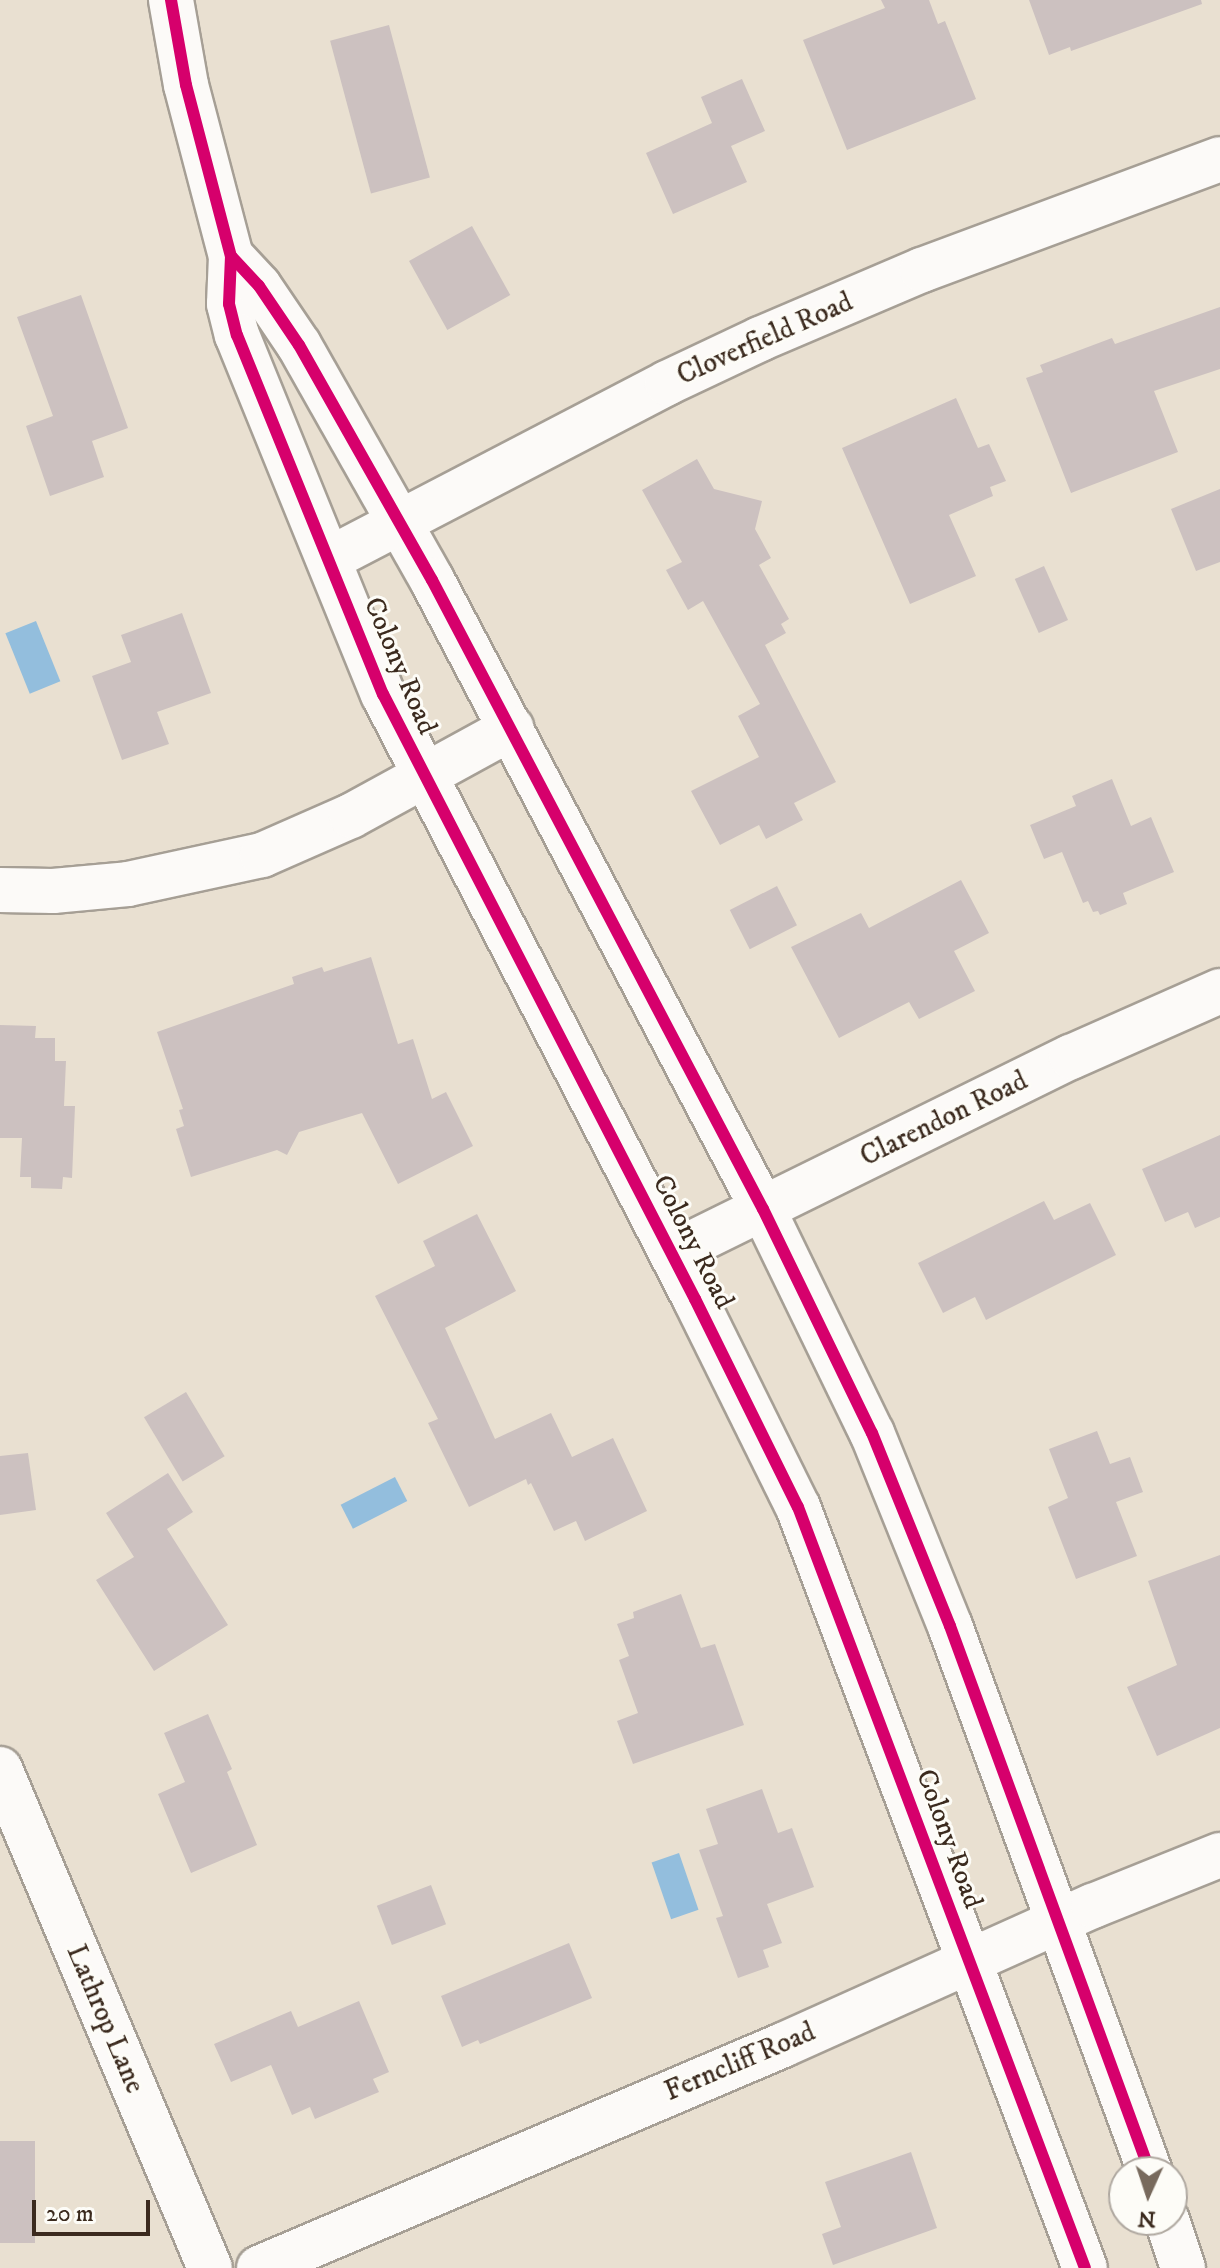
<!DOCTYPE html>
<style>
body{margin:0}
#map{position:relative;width:1220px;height:2268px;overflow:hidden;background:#e9e0d1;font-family:"IM FELL DW Pica",serif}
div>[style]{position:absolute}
.water>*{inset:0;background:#93bedd;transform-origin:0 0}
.building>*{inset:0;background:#ccc1c0;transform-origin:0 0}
.roads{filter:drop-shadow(2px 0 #a69f95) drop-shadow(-2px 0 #a69f95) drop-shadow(0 2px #a69f95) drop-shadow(0 -2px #a69f95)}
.minor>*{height:44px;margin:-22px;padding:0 22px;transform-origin:22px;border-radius:22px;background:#fcfaf8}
.cycleway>*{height:12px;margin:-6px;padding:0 6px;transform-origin:6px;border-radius:6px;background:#d6006c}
span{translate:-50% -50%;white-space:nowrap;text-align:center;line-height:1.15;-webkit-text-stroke:6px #fdfcf7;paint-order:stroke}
.street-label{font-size:28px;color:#3b2a1e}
.north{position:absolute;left:1108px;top:2156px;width:80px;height:80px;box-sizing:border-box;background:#fdfcf7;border:2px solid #afa8a0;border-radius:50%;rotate:183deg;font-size:22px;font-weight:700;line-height:32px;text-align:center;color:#3b2a1e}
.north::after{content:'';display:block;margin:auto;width:28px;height:36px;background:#786a5d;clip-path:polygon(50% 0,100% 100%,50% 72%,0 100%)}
.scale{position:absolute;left:32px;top:2200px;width:118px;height:36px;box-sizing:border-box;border:4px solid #3b2a1e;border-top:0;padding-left:10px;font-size:24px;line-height:28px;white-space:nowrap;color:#3b2a1e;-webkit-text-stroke:6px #fdfcf7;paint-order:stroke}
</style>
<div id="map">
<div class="water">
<i style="left:36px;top:621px;width:65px;height:33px;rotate:68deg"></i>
<i style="left:395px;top:1477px;width:27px;height:61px;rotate:63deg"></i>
<i style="left:679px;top:1853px;width:60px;height:29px;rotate:71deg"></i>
</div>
<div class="building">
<i style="clip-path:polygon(881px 0,929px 0,938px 24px,945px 21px,976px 99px,847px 150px,803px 40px,885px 8px)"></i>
<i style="clip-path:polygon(1029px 0,1201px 0,1202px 4px,1071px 51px,1070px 47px,1049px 55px)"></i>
<i style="left:389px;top:25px;width:158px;height:61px;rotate:75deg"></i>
<i style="clip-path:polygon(742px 79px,765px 131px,731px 146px,747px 182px,673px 214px,646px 153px,712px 123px,701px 97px)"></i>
<i style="left:472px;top:226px;width:79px;height:72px;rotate:61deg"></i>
<i style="clip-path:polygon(81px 295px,128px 428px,92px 441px,104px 477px,50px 496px,26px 426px,53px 416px,17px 317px)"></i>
<i style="clip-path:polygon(1220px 307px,1220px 369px,1154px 391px,1178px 452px,1071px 493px,1026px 378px,1043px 372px,1040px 365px,1112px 338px,1115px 344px)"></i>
<i style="clip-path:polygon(956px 398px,978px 448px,989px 444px,1006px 481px,990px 487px,993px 496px,949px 515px,976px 576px,910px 604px,842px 448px)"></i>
<i style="clip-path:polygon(697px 459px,714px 489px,762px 501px,755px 529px,771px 558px,759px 565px,789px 619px,781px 624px,786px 633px,765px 645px,836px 782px,794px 803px,803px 820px,766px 839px,759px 825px,720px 845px,691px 791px,759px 757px,738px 716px,760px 704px,703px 601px,688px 610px,666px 570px,682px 562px,642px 490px)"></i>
<i style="clip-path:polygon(1220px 489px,1220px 562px,1196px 571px,1171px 509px)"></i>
<i style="left:1044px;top:566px;width:59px;height:32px;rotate:66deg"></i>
<i style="clip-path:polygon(182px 613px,211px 693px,157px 712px,169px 744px,122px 760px,92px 676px,131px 662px,121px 635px)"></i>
<i style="clip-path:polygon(1112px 779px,1131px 826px,1151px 817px,1174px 872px,1123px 893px,1127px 904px,1100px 915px,1098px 911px,1093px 912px,1088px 901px,1083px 903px,1062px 852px,1044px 859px,1030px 825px,1076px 806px,1072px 796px)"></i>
<i style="clip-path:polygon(961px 880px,989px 933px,954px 951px,975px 991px,919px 1019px,909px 1002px,839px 1038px,791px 947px,861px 913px,869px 928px)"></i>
<i style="left:777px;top:886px;width:44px;height:53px;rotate:63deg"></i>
<i style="clip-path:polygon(371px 957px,398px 1044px,413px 1039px,432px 1099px,446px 1092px,473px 1146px,398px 1184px,362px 1113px,299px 1132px,287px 1155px,277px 1150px,191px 1177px,176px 1129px,184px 1126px,179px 1110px,183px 1109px,157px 1032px,294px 984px,292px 977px,322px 967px,324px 972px)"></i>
<i style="clip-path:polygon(0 1025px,36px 1026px,35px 1038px,55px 1038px,55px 1061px,66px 1061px,64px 1106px,75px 1106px,72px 1178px,63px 1177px,62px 1189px,31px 1188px,31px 1177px,20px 1177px,22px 1138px,0 1138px)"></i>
<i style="clip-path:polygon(1220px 1135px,1220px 1217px,1195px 1228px,1188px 1212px,1165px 1222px,1142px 1169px)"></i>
<i style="clip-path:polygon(1044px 1201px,1054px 1220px,1090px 1203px,1116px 1255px,986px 1320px,975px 1297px,943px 1313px,918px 1263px)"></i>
<i style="clip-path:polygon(477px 1214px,516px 1291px,445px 1328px,495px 1439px,551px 1413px,572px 1457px,613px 1438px,647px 1511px,585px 1541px,576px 1521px,554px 1531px,531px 1483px,528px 1485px,526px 1479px,469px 1507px,428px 1423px,438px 1419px,375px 1296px,435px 1266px,423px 1241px)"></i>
<i style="left:186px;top:1392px;width:75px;height:49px;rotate:59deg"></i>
<i style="clip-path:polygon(1097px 1431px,1110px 1464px,1130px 1457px,1143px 1492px,1116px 1502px,1137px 1556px,1076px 1579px,1048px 1507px,1068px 1498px,1049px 1449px)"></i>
<i style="clip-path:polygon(28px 1453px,36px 1510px,0 1515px,0 1456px)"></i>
<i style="clip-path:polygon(168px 1473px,193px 1512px,167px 1529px,228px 1625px,154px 1671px,96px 1580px,134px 1557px,106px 1513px)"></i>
<i style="clip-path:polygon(1220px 1555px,1220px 1728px,1157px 1756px,1127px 1687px,1177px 1665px,1148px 1581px)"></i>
<i style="clip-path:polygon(681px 1594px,701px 1648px,715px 1644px,744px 1725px,633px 1764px,617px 1721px,638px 1713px,619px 1660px,629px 1656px,617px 1624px,634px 1618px,633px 1612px)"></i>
<i style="clip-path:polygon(208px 1714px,232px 1769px,227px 1772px,257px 1845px,191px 1873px,158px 1794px,185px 1782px,164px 1733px)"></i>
<i style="clip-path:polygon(762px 1789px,778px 1833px,792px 1828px,814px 1887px,767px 1904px,782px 1943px,763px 1950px,769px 1967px,738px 1978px,716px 1918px,723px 1916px,699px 1850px,718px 1844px,706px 1809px)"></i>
<i style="left:431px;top:1885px;width:42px;height:58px;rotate:69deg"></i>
<i style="clip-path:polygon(569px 1943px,592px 1998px,480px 2044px,478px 2040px,462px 2047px,441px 1996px)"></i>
<i style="clip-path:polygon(359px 2001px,389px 2072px,373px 2079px,379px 2092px,315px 2119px,310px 2107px,292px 2115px,271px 2065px,231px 2082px,214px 2044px,291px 2011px,298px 2027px)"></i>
<i style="left:0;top:2141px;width:35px;height:102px"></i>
<i style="clip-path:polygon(911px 2152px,937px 2228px,833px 2265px,822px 2234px,841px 2227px,825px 2182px)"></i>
</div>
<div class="roads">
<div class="minor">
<i style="left:171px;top:0;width:86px;rotate:80deg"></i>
<i style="left:186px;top:85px;width:177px;rotate:75.3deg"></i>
<i style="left:231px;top:256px;width:48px;rotate:92.4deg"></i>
<i style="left:229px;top:304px;width:32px;rotate:76deg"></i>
<i style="left:237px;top:335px;width:388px;rotate:67.9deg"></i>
<i style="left:383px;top:694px;width:681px;rotate:62.72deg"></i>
<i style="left:695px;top:1299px;width:232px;rotate:63.7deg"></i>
<i style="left:798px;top:1507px;width:813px;rotate:69.34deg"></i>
<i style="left:231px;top:256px;width:41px;rotate:47deg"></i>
<i style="left:259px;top:286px;width:71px;rotate:55.9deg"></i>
<i style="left:299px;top:345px;width:270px;rotate:60.5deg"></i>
<i style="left:432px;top:580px;width:711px;rotate:62.25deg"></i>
<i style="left:763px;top:1209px;width:249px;rotate:64.1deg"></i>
<i style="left:872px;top:1433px;width:208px;rotate:68deg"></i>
<i style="left:950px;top:1626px;width:581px;rotate:69.88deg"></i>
<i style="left:329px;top:559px;width:381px;rotate:-27.5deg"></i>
<i style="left:667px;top:383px;width:103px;rotate:-25.3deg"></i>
<i style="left:760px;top:339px;width:176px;rotate:-23.1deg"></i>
<i style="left:922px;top:270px;width:318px;rotate:-20.4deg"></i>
<i style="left:0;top:890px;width:53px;rotate:1.1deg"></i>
<i style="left:53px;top:891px;width:75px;rotate:-5.3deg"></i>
<i style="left:128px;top:884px;width:137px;rotate:-12.2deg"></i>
<i style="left:262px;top:855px;width:97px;rotate:-23.7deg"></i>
<i style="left:351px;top:816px;width:183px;rotate:-28.7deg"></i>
<i style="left:672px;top:1253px;width:445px;rotate:-26.2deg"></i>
<i style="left:1071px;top:1057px;width:163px;rotate:-23.9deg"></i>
<i style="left:0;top:1769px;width:541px;rotate:67.18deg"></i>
<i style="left:1167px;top:2220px;width:51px;rotate:71.6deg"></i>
<i style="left:259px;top:2268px;width:569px;rotate:-23.05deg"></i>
<i style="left:783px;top:2045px;width:340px;rotate:-24.2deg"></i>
<i style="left:1093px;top:1906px;width:137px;rotate:-21.9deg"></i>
</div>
</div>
<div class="cycleway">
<i style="left:171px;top:0;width:86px;rotate:80deg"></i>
<i style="left:186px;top:85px;width:177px;rotate:75.3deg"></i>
<i style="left:231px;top:256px;width:48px;rotate:92.4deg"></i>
<i style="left:229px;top:304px;width:32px;rotate:76deg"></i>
<i style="left:237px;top:335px;width:388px;rotate:67.9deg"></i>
<i style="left:383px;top:694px;width:681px;rotate:62.72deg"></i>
<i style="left:695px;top:1299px;width:232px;rotate:63.7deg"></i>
<i style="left:798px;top:1507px;width:813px;rotate:69.34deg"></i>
<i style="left:231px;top:256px;width:41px;rotate:47deg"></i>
<i style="left:259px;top:286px;width:71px;rotate:55.9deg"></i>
<i style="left:299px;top:345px;width:270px;rotate:60.5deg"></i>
<i style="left:432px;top:580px;width:711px;rotate:62.25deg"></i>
<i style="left:763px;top:1209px;width:249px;rotate:64.1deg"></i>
<i style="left:872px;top:1433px;width:208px;rotate:68deg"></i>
<i style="left:950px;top:1626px;width:581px;rotate:69.88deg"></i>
</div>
<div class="street-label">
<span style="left:765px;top:339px;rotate:-24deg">Cloverfield Road</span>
<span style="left:400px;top:666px;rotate:67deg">Colony Road</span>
<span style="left:944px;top:1119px;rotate:-26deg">Clarendon Road</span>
<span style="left:693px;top:1242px;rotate:63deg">Colony Road</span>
<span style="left:949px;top:1839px;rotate:70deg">Colony Road</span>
<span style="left:105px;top:2019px;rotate:67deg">Lathrop Lane</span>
<span style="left:740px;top:2062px;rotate:-23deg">Ferncliff Road</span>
</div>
<div class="north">N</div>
<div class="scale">20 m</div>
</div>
